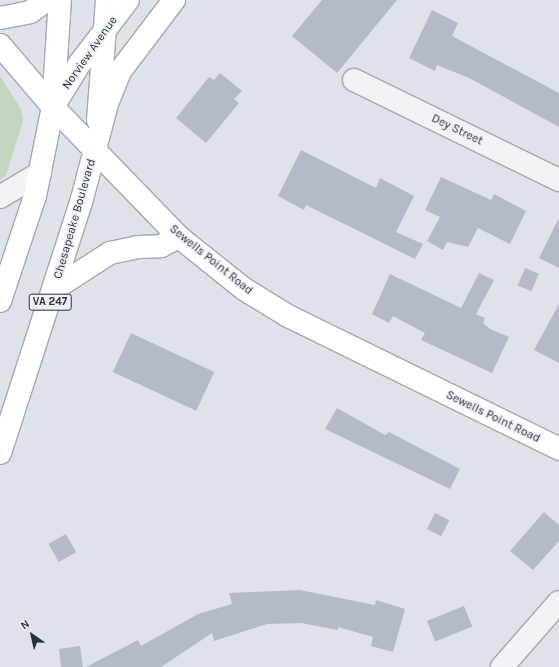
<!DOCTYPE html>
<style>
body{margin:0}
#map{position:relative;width:559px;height:667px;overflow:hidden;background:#dee2e9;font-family:Karla,sans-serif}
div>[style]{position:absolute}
.green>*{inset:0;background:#c3d4bf}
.building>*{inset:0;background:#b5bbc6;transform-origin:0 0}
.roads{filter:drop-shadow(1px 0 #a3a9b3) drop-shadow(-1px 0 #a3a9b3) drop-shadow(0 1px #a3a9b3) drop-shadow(0 -1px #a3a9b3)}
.minor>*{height:22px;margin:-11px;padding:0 11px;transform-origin:11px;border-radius:11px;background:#f1f3f7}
.tertiary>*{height:22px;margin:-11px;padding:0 11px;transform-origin:11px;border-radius:11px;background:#f1f3f7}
.secondary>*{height:22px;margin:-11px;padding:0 11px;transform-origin:11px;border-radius:11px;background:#fff}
.primary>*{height:22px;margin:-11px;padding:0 11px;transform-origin:11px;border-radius:11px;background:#fff}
span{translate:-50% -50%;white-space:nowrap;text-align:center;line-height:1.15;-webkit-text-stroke:3.5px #eef1f7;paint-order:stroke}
.shield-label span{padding:1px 3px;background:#eef1f7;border:1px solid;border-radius:3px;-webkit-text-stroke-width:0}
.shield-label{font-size:11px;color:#262f41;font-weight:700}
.street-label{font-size:12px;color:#262f41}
.north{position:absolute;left:12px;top:615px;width:40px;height:40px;-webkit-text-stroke:3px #eef1f7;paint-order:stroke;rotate:326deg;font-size:11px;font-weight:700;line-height:16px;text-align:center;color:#262f41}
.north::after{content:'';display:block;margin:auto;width:14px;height:18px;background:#262f41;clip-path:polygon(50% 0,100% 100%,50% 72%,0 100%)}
</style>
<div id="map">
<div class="green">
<i style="clip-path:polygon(0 76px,21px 109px,23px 121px,6px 175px,0 180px)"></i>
</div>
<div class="building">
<i style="clip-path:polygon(322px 0,397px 0,337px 73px,292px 36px)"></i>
<i style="clip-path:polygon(432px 10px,458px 23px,452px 36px,559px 93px,559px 127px,469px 78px,437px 65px,435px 71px,409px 58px)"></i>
<i style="clip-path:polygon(220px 73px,242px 91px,234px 99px,239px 103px,206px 143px,176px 118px,209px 77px,214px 80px)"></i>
<i style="clip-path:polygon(301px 150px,376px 188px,380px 178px,414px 196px,396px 232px,423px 244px,415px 259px,306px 205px,304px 210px,278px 196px)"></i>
<i style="clip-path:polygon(441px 177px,491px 200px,494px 194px,526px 211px,510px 244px,478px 228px,468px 247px,447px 242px,443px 250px,427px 241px,440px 217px,425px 210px)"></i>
<i style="clip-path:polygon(559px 218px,559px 268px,539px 258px)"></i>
<i style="left:525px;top:268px;width:15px;height:19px;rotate:23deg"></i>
<i style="clip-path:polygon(479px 273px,494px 280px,476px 314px,485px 318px,483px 323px,490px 329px,509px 337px,492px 373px,421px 340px,425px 333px,393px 316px,389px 323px,372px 314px,390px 274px,461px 308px)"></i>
<i style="clip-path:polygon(559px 304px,559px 363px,534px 350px)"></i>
<i style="left:131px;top:333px;width:92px;height:43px;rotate:25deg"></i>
<i style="clip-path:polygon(337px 408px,385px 435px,389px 432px,460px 469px,450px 489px,325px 429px)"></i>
<i style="clip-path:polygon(544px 512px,559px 525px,559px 541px,533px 570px,510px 551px)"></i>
<i style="left:435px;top:513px;width:16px;height:18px;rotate:27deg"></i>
<i style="left:66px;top:534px;width:21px;height:20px;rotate:61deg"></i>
<i style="clip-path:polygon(300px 590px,375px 605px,376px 600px,405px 609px,393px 652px,371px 646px,373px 637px,338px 627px,338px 630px,301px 623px,267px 624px,214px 641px,212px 633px,161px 667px,86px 667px,138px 640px,141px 646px,198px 614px,232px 604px,229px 593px)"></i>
<i style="left:464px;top:606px;width:22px;height:40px;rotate:68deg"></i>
<i style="clip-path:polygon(80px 646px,83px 667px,61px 667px,59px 649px)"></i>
</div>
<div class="roads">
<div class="minor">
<i style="left:354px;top:80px;width:228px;rotate:26deg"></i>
<i style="left:502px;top:667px;width:86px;rotate:-48.8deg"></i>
</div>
<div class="tertiary">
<i style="left:0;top:197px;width:47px;rotate:-31deg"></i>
</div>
<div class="secondary">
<i style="left:0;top:18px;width:31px;rotate:-11deg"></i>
<i style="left:30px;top:12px;width:21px;rotate:-35deg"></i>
<i style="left:0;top:45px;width:82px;rotate:49.5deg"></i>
<i style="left:53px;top:107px;width:181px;rotate:45.9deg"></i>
<i style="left:179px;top:237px;width:83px;rotate:38.7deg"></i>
<i style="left:244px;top:289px;width:52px;rotate:31.5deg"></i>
<i style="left:288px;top:316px;width:302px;rotate:26.1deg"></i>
<i style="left:53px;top:107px;width:107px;rotate:-86.3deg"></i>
<i style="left:98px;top:120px;width:120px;rotate:-85.7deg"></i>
</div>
<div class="primary">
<i style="left:54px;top:289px;width:67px;rotate:-32.7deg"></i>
<i style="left:110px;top:253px;width:29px;rotate:-12deg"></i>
<i style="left:138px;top:247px;width:23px;rotate:-2deg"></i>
<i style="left:161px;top:246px;width:20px;rotate:-27deg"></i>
<i style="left:0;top:301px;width:111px;rotate:-71.6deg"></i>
<i style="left:35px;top:196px;width:91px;rotate:-78.6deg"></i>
<i style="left:53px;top:107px;width:52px;rotate:-58.5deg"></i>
<i style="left:80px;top:63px;width:79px;rotate:-52.7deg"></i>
<i style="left:0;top:453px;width:267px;rotate:-72.1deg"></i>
<i style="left:82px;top:199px;width:98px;rotate:-75.3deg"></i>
<i style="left:107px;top:104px;width:37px;rotate:-68deg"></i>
<i style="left:121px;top:70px;width:88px;rotate:-52.9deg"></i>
</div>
</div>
<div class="shield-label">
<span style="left:50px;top:302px">VA 247</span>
</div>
<div class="street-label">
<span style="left:90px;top:53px;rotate:-55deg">Norview Avenue</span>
<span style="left:457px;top:130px;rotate:26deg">Dey Street</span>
<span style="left:75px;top:219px;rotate:-74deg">Chesapeake Boulevard</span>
<span style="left:211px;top:260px;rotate:39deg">Sewells Point Road</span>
<span style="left:493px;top:417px;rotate:26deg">Sewells Point Road</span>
</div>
<div class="north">N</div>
</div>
